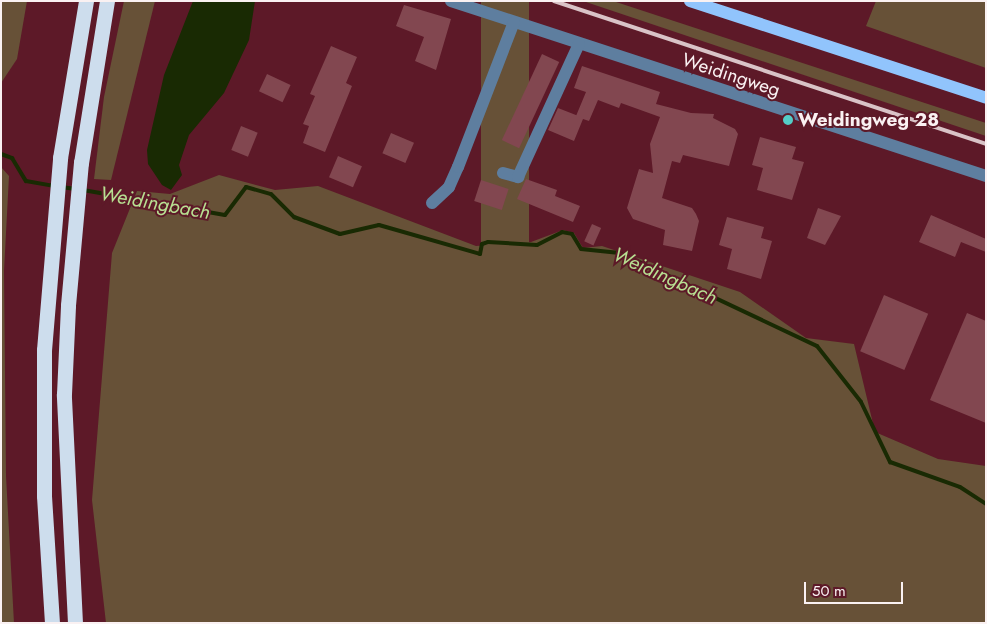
<!DOCTYPE html>
<style>
body{margin:0}
#map{position:relative;width:987px;height:624px;overflow:hidden;background:#5d1928;font-family:Jost,sans-serif}
div>[style]{position:absolute}
.green>*{inset:0;background:#675137;transform-origin:0 0}
.water>*{inset:0;background:#192a03}
.stream>*{height:4px;margin:-2px;padding:0 2px;transform-origin:2px;border-radius:2px;background:#192a03}
.building>*{inset:0;background:#824750;transform-origin:0 0}
.minor>*{height:12px;margin:-6px;padding:0 6px;transform-origin:6px;border-radius:6px;background:#5e7e9f}
.major>*{height:12px;margin:-6px;padding:0 6px;transform-origin:6px;border-radius:6px;background:#91c4fc}
.highway>*{height:15px;margin:-7.5px;padding:0 7.5px;transform-origin:7.5px;border-radius:7.5px;background:#cddded}
.rail>*{height:4px;margin:-2px;padding:0 2px;transform-origin:2px;border-radius:2px;background:#d9c3c7}
.dots>*{width:14px;height:14px;translate:-50% -50%;box-sizing:border-box;border:2px solid #5d1928;border-radius:50%}
span{translate:-50% -50%;white-space:nowrap;text-align:center;line-height:1.15;-webkit-text-stroke:4px #5d1928;paint-order:stroke}
.street-label{font-size:19px;color:#faf1f2}
.poi-label{font-size:19px;color:#faf1f2;font-weight:700}
.left{translate:0 -50%;text-align:left}
.water-label{font-size:20px;color:#b8e092;font-style:italic}
.frame{position:absolute;inset:0;border:2px solid #faf1f2;pointer-events:none}
.scale{position:absolute;left:804px;top:582px;width:99px;height:22px;box-sizing:border-box;border:2px solid #faf1f2;border-top:0;padding-left:6px;font-size:15px;line-height:18px;white-space:nowrap;color:#faf1f2;-webkit-text-stroke:4px #5d1928;paint-order:stroke}
</style>
<div id="map">
<div class="green">
<i style="clip-path:polygon(1px 1px,27px 1px,17px 59px,1px 83px)"></i>
<i style="clip-path:polygon(124px 1px,155px 1px,111px 180px,94px 179px,104px 97px)"></i>
<i style="left:481px;top:1px;width:48px;height:531px"></i>
<i style="clip-path:polygon(583px 1px,613px 1px,986px 123px,986px 136px)"></i>
<i style="clip-path:polygon(876px 1px,986px 1px,986px 68px,866px 26px)"></i>
<i style="clip-path:polygon(1px 167px,9px 176px,4px 271px,6px 476px,14px 623px,1px 623px)"></i>
<i style="clip-path:polygon(219px 175px,275px 190px,318px 186px,476px 246px,531px 242px,563px 230px,574px 233px,583px 248px,602px 246px,740px 292px,806px 338px,854px 344px,875px 432px,938px 459px,986px 466px,986px 623px,106px 623px,92px 500px,112px 253px,137px 191px,170px 194px)"></i>
</div>
<div class="water">
<i style="clip-path:polygon(193px 1px,255px 1px,249px 40px,224px 93px,189px 135px,179px 165px,182px 175px,171px 190px,162px 185px,148px 164px,147px 150px,164px 75px)"></i>
</div>
<div class="stream">
<i style="left:1px;top:154px;width:12px;rotate:20deg"></i>
<i style="left:12px;top:158px;width:27px;rotate:59deg"></i>
<i style="left:26px;top:181px;width:28px;rotate:10deg"></i>
<i style="left:61px;top:187px;width:15px;rotate:8deg"></i>
<i style="left:83px;top:190px;width:144px;rotate:10deg"></i>
<i style="left:225px;top:215px;width:35px;rotate:-53deg"></i>
<i style="left:246px;top:187px;width:26px;rotate:16deg"></i>
<i style="left:271px;top:194px;width:33px;rotate:45deg"></i>
<i style="left:294px;top:217px;width:49px;rotate:20.3deg"></i>
<i style="left:340px;top:234px;width:40px;rotate:-13deg"></i>
<i style="left:379px;top:225px;width:105px;rotate:16deg"></i>
<i style="left:480px;top:254px;width:10px;rotate:-79deg"></i>
<i style="left:482px;top:244px;width:6px;rotate:-18deg"></i>
<i style="left:488px;top:242px;width:49px;rotate:3.5deg"></i>
<i style="left:537px;top:245px;width:28px;rotate:-27deg"></i>
<i style="left:562px;top:232px;width:10px;rotate:11deg"></i>
<i style="left:572px;top:234px;width:17px;rotate:59deg"></i>
<i style="left:581px;top:249px;width:39px;rotate:6deg"></i>
<i style="left:620px;top:253px;width:218px;rotate:25.3deg"></i>
<i style="left:817px;top:346px;width:71px;rotate:51.8deg"></i>
<i style="left:861px;top:402px;width:67px;rotate:64.2deg"></i>
<i style="left:890px;top:462px;width:74px;rotate:19.7deg"></i>
<i style="left:960px;top:487px;width:31px;rotate:33deg"></i>
</div>
<div class="building">
<i style="clip-path:polygon(404px 5px,451px 19px,436px 70px,415px 61px,424px 37px,396px 26px)"></i>
<i style="clip-path:polygon(331px 46px,357px 57px,346px 83px,352px 86px,325px 152px,303px 143px,309px 126px,303px 124px,315px 96px,310px 94px)"></i>
<i style="left:542px;top:54px;width:19px;height:95px;rotate:25deg"></i>
<i style="clip-path:polygon(582px 66px,660px 92px,656px 104px,691px 113px,714px 114px,713px 118px,735px 129px,738px 134px,729px 166px,683px 155px,680px 163px,672px 161px,662px 198px,692px 208px,696px 214px,699px 221px,692px 251px,663px 245px,665px 230px,633px 219px,627px 208px,639px 169px,653px 173px,650px 144px,660px 117px,621px 103px,619px 108px,598px 100px,589px 121px,583px 119px,574px 141px,548px 130px,558px 108px,581px 117px,576px 116px,586px 92px,574px 88px)"></i>
<i style="left:267px;top:74px;width:26px;height:19px;rotate:25deg"></i>
<i style="left:241px;top:126px;width:18px;height:26px;rotate:22deg"></i>
<i style="left:391px;top:133px;width:25px;height:22px;rotate:23deg"></i>
<i style="clip-path:polygon(760px 137px,796px 147px,792px 159px,804px 162px,792px 200px,757px 190px,763px 168px,752px 165px)"></i>
<i style="left:338px;top:156px;width:26px;height:23px;rotate:23deg"></i>
<i style="clip-path:polygon(526px 179px,557px 190px,555px 196px,580px 206px,573px 222px,517px 199px)"></i>
<i style="left:481px;top:180px;width:29px;height:22px;rotate:18deg"></i>
<i style="clip-path:polygon(818px 208px,841px 216px,825px 245px,807px 238px)"></i>
<i style="clip-path:polygon(931px 215px,986px 239px,986px 252px,961px 242px,955px 257px,919px 242px)"></i>
<i style="clip-path:polygon(727px 217px,764px 227px,761px 238px,772px 241px,761px 279px,727px 269px,732px 249px,719px 245px)"></i>
<i style="left:592px;top:224px;width:10px;height:19px;rotate:24deg"></i>
<i style="left:884px;top:295px;width:48px;height:61px;rotate:23deg"></i>
<i style="clip-path:polygon(967px 313px,986px 321px,986px 423px,930px 400px)"></i>
</div>
<div class="minor">
<i style="left:451px;top:1px;width:563px;rotate:18.11deg"></i>
<i style="left:503px;top:173px;width:16px;rotate:15deg"></i>
<i style="left:518px;top:177px;width:146px;rotate:-65.4deg"></i>
<i style="left:432px;top:203px;width:23px;rotate:-43deg"></i>
<i style="left:449px;top:187px;width:22px;rotate:-66deg"></i>
<i style="left:458px;top:167px;width:155px;rotate:-68.9deg"></i>
</div>
<div class="major">
<i style="left:690px;top:1px;width:311px;rotate:18.1deg"></i>
</div>
<div class="highway">
<i style="left:52px;top:623px;width:127px;rotate:-93.6deg"></i>
<i style="left:44px;top:496px;width:146px;rotate:-90deg"></i>
<i style="left:44px;top:350px;width:193px;rotate:-85.2deg"></i>
<i style="left:60px;top:158px;width:159px;rotate:-80.6deg"></i>
<i style="left:75px;top:623px;width:229px;rotate:-92.8deg"></i>
<i style="left:64px;top:394px;width:89px;rotate:-87.4deg"></i>
<i style="left:68px;top:305px;width:143px;rotate:-84.8deg"></i>
<i style="left:81px;top:163px;width:164px;rotate:-80.9deg"></i>
</div>
<div class="rail">
<i style="left:554px;top:1px;width:455px;rotate:18.3deg"></i>
</div>
<div class="dots">
<i style="left:788px;top:120px;background:#54cdc7"></i>
</div>
<div class="street-label">
<span style="left:731px;top:75px;rotate:18deg">Weidingweg</span>
</div>
<div class="poi-label">
<span class="left" style="left:798px;top:120px">Weidingweg 28</span>
</div>
<div class="water-label">
<span style="left:155px;top:203px;rotate:10deg">Weidingbach</span>
<span style="left:665px;top:276px;rotate:24deg">Weidingbach</span>
</div>
<div class="frame"></div>
<div class="scale">50 m</div>
</div>
